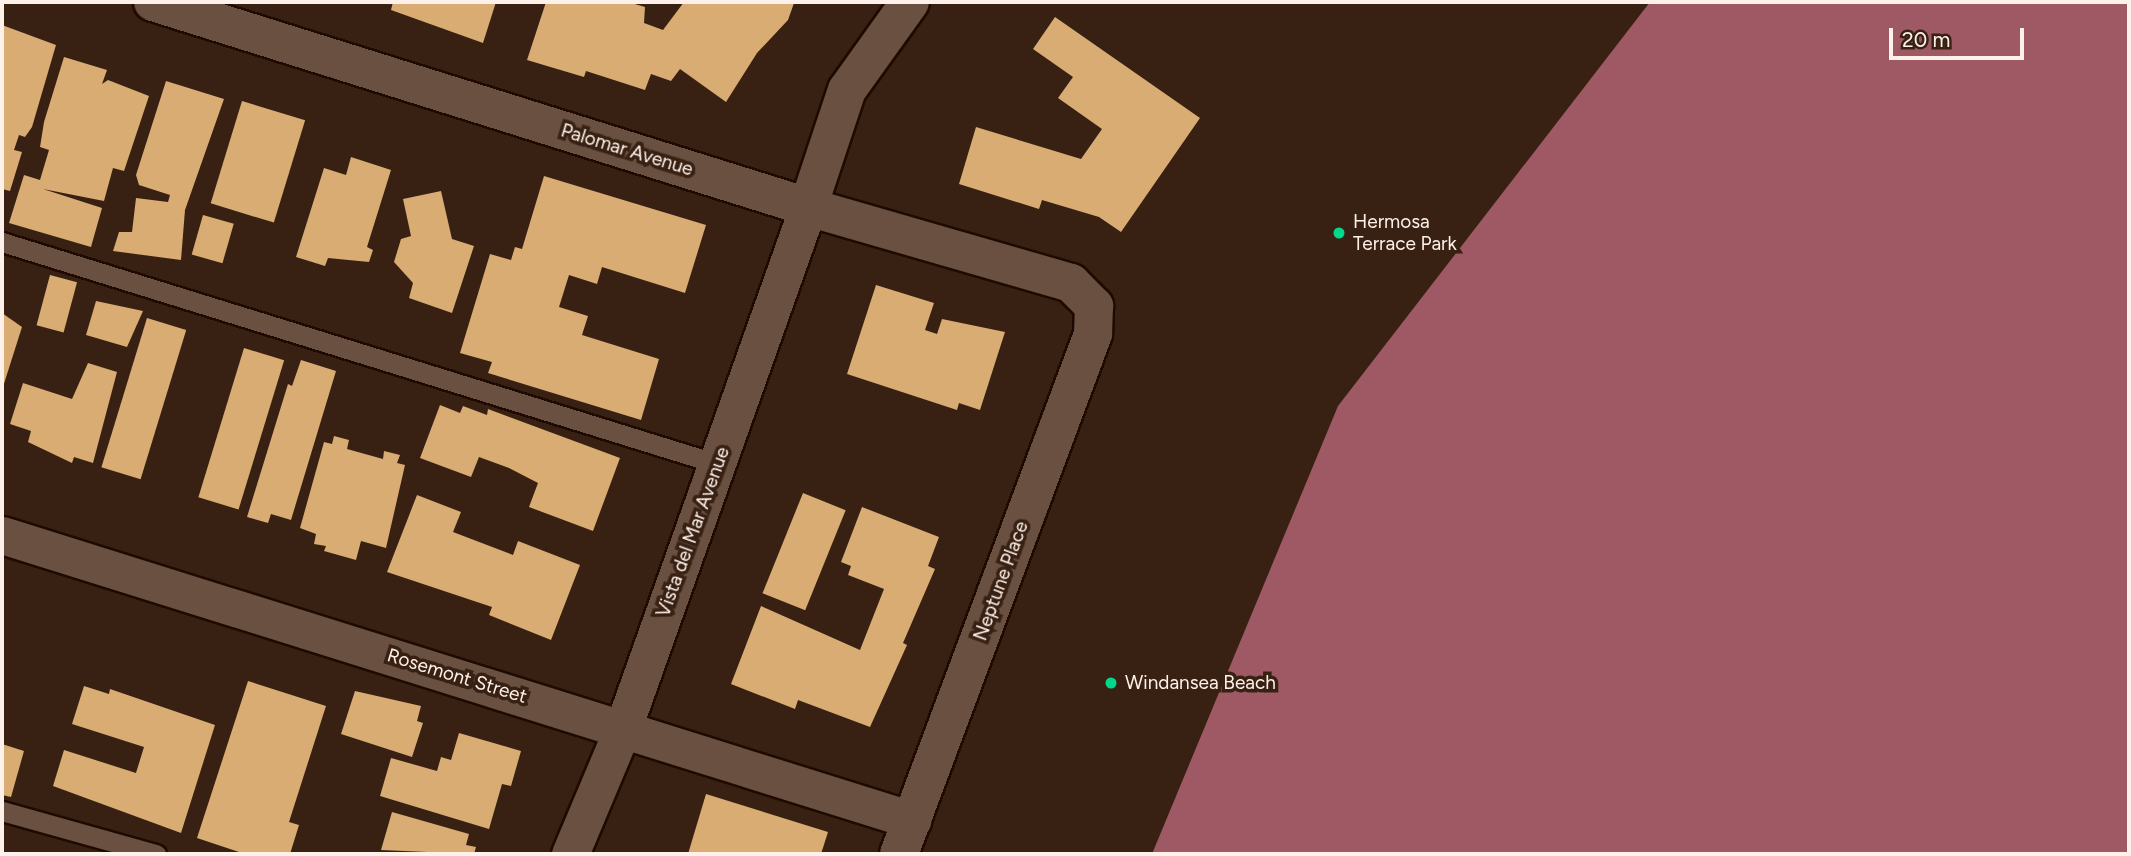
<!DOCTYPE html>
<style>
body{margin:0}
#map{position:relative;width:2131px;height:856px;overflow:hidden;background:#382113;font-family:Figtree,sans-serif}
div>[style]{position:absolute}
.water>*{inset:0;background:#9e5964}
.building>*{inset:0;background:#d8ac72;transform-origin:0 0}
.roads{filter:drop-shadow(2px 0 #1e0a01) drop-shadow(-2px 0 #1e0a01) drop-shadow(0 2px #1e0a01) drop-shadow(0 -2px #1e0a01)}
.service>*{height:19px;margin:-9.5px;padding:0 9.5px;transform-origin:9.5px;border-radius:9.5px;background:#695040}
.minor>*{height:37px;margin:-18.5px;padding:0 18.5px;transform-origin:18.5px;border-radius:18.5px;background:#695040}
.tertiary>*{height:38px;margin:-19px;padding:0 19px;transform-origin:19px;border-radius:19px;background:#695040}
.dots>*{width:19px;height:19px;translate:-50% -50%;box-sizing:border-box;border:4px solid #382113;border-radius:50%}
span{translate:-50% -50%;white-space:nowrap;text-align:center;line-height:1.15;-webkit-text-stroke:7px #382113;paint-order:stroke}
.street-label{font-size:19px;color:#fef1ea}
.poi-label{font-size:19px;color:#fef1ea}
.left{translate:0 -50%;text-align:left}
.frame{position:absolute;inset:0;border:4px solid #fef1ea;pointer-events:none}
.scale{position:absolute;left:1889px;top:28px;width:135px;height:32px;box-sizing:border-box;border:4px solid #fef1ea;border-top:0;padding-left:9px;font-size:21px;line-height:24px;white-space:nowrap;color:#fef1ea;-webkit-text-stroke:5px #382113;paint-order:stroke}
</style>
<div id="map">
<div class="water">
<i style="clip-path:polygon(1650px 2px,2129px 2px,2129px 854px,1152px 854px,1338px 406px)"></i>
</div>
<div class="building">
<i style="clip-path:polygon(393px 2px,496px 2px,483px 43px,391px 10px)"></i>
<i style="clip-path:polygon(546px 2px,628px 2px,645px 7px,644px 23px,663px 30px,684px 2px,794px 3px,788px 20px,757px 53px,726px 102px,680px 69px,671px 81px,651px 74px,645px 90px,586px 71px,584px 77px,527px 60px)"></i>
<i style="clip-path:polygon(1055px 17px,1200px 118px,1121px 232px,1099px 217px,1042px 200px,1039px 209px,959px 184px,976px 127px,1081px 159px,1102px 129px,1058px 98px,1073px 77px,1033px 49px)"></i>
<i style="clip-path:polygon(2px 25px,56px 45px,32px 127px,25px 137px,19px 135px,14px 150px,22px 152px,10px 191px,2px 189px)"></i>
<i style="clip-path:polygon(64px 57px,107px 70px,102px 84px,108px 80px,149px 96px,124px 171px,113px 168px,104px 201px,43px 189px,102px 208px,91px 247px,9px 223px,24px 175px,40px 180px,49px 150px,40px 147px,44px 122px)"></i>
<i style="clip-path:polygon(166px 81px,224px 99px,185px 210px,181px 260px,113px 251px,119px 232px,132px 232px,136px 198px,168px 202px,170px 195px,139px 185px,136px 175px)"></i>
<i style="left:242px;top:101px;width:66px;height:107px;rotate:17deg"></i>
<i style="clip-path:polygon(351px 157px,391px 170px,367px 247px,373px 250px,369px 262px,328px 258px,325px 266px,296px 257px,324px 168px,346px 175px)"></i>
<i style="clip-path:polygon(544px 176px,706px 225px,685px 293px,602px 267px,597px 284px,569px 275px,559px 307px,588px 316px,582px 335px,659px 359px,641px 420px,488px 373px,492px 362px,460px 353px,490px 254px,511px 260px,515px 247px,522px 249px)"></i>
<i style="clip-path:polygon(441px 191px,452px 239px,474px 246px,452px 313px,409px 298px,413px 283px,394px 262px,401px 239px,411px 236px,403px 199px)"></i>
<i style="left:203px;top:215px;width:32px;height:41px;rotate:16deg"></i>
<i style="left:50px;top:275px;width:28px;height:52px;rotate:15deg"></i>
<i style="clip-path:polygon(876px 285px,934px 303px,925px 330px,937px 334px,942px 319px,1005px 332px,980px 410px,959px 403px,957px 410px,847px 374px)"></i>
<i style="clip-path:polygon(96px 301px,143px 311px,127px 347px,86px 335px)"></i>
<i style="clip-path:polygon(2px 313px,22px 327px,2px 390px)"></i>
<i style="left:147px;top:318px;width:41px;height:156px;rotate:17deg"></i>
<i style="left:244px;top:348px;width:42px;height:156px;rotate:17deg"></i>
<i style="clip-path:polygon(301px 360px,336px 371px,291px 520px,271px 514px,268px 523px,247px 517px,288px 384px,292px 386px)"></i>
<i style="clip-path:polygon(88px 363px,117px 372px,93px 463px,74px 457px,72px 463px,28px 442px,31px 431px,10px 424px,23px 383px,72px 399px)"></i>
<i style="clip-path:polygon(440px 405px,460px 413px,463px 406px,487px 415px,488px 409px,620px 458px,593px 531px,529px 507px,538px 483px,509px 468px,479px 457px,471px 477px,420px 458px)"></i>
<i style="clip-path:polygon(334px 436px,349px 440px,347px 449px,383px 459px,384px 451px,400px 455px,397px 463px,405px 465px,386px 548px,361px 541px,356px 560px,324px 551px,326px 546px,314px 544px,316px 534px,300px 528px,324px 442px,332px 444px)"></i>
<i style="left:803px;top:493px;width:46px;height:108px;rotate:22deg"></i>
<i style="clip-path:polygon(417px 495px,461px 512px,453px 532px,513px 555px,518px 541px,580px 565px,551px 640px,489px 615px,492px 607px,387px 572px)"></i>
<i style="clip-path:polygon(862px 507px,939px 537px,928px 566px,935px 569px,903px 643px,907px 645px,870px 727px,798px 700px,795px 709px,731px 684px,761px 606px,860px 650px,884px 589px,848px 575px,851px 566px,841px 562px)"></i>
<i style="clip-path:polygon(248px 681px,326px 706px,289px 822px,299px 825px,290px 854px,245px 854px,197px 838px)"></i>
<i style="clip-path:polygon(84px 686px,109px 694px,110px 689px,215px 725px,181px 833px,53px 786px,64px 750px,136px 773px,144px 747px,72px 724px)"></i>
<i style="clip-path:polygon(355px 691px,421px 706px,417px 721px,423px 723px,412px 757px,341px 734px)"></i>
<i style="clip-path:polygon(459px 733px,521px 751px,511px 786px,502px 784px,489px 829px,380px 796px,391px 758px,437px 771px,441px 757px,451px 760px)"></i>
<i style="clip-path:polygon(2px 744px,24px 751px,11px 797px,2px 795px)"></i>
<i style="clip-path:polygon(706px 794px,828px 832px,821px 854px,688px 854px)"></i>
<i style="clip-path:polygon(392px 812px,469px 834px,466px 845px,476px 847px,474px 854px,381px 850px)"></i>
</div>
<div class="roads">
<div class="service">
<i style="left:2px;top:242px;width:750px;rotate:17.23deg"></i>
<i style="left:2px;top:811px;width:160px;rotate:15.6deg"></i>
</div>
<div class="minor">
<i style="left:2px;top:535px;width:954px;rotate:17.39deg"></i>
<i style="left:570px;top:854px;width:137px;rotate:-67.2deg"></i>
<i style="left:623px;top:728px;width:553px;rotate:-70.45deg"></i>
</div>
<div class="tertiary">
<i style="left:153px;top:2px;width:686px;rotate:17.38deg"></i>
<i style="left:808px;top:207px;width:274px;rotate:16.1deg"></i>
<i style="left:1071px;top:283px;width:33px;rotate:45deg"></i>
<i style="left:1094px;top:306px;width:28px;rotate:92deg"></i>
<i style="left:1093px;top:334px;width:555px;rotate:110.46deg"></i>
<i style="left:808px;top:207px;width:123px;rotate:-71.6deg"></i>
<i style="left:847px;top:90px;width:108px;rotate:-54.4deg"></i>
</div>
</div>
<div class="dots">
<i style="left:1339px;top:233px;background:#00d98c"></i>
<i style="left:1111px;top:683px;background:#00d98c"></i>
</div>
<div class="street-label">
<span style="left:627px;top:150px;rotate:17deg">Palomar Avenue</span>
<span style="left:693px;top:532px;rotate:-70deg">Vista del Mar Avenue</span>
<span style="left:1001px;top:581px;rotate:-70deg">Neptune Place</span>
<span style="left:457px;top:676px;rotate:17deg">Rosemont Street</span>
</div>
<div class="poi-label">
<span class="left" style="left:1353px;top:233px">Hermosa<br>Terrace Park</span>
<span class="left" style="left:1125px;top:683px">Windansea Beach</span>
</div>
<div class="frame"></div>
<div class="scale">20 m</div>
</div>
